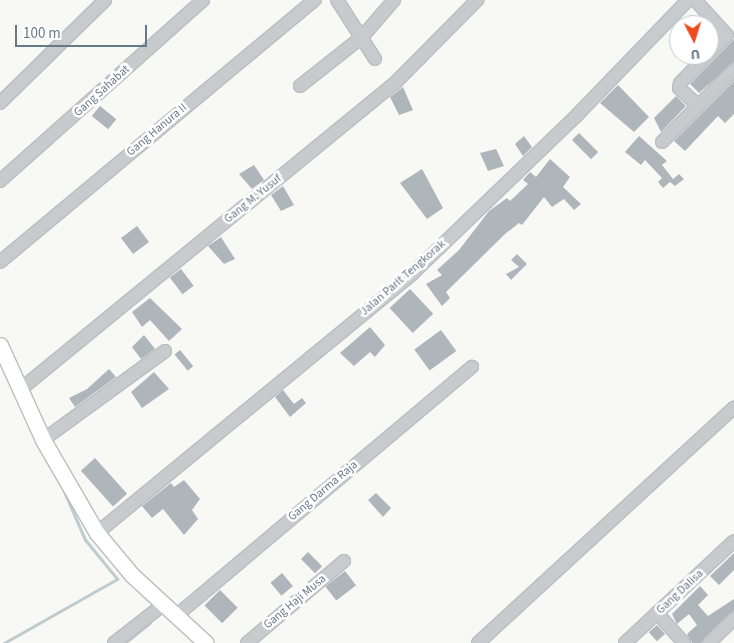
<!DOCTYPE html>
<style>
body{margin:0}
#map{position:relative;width:734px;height:643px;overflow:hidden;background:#f8f8f4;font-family:"Source Sans 3",sans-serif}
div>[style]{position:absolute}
.stream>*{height:2.5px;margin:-1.25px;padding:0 1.25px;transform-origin:1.25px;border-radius:1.25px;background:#becbcf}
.building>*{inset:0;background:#aeb6bc;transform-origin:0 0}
.roads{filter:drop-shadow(1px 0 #babec2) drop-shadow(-1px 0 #babec2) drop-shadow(0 1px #babec2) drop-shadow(0 -1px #babec2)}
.minor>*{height:12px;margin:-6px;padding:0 6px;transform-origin:6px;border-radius:6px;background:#c7cbce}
.major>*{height:15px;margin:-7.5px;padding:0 7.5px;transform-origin:7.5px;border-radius:7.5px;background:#fff}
span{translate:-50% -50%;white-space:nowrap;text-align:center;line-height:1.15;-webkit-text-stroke:5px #fff;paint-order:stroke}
.street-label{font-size:12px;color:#657987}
.north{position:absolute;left:669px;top:15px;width:50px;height:50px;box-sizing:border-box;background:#fff;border:1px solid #c1c9cf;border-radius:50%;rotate:175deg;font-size:14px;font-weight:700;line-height:20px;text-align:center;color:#657987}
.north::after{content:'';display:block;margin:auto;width:18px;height:22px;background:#ee4b1f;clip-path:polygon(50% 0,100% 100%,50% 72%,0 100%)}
.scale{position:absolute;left:15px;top:25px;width:132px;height:22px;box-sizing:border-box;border:2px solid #657987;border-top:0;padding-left:6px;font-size:15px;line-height:18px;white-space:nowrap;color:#657987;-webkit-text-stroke:4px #fff;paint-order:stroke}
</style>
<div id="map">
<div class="stream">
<i style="left:4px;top:643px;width:130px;rotate:-29.5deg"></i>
<i style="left:117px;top:579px;width:50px;rotate:-129.4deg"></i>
<i style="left:85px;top:540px;width:58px;rotate:-113.5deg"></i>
<i style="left:125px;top:643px;width:32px;rotate:-39deg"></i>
</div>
<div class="building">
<i style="clip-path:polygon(734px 39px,734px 62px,699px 93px,690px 84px)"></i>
<i style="clip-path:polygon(734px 81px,734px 114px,725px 123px,718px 116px,685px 151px,674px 141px)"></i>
<i style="clip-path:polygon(618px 85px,649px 117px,634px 132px,600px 103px)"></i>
<i style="clip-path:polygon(403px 87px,413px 110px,399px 115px,390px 97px)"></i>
<i style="clip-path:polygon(676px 96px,686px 106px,661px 132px,654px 118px)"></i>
<i style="left:100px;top:106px;width:21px;height:13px;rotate:39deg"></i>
<i style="left:579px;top:133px;width:27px;height:10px;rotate:45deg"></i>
<i style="clip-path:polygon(524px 136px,532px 147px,523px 156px,515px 144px)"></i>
<i style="clip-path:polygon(639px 136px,667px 161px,662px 165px,673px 179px,679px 174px,684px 179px,675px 186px,670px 182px,663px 188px,658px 182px,662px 178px,645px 160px,641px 165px,625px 152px)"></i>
<i style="clip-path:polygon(496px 149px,504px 166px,488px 171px,480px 153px)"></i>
<i style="clip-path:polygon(550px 159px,570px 177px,563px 187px,581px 204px,574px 210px,564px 199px,552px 207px,544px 197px,522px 225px,519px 223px,505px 234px,446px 292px,450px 298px,442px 306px,426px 284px,442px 275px,437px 270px,459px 250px,489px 211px,507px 198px,510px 201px,528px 184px,523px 180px,530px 172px,536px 177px)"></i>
<i style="clip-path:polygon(254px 165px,264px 180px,252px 189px,239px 174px)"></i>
<i style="clip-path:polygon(422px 169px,443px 208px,427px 219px,400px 183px)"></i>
<i style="clip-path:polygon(283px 186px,294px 205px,281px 211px,271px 195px)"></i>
<i style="left:137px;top:226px;width:20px;height:20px;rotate:53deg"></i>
<i style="clip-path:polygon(221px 237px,235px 259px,224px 264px,208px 246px)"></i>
<i style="clip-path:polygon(517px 254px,527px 264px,511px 280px,506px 274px,519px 267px,511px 260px)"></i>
<i style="left:181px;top:269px;width:21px;height:14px;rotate:53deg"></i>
<i style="left:410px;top:289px;width:34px;height:28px;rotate:47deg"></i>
<i style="clip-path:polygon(150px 298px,182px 329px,169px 341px,150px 320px,142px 327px,132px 312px)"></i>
<i style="clip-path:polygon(370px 327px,385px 345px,375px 357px,370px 352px,354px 366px,340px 353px)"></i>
<i style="left:441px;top:330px;width:26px;height:33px;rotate:54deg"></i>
<i style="clip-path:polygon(144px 335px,155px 349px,141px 359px,132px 347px)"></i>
<i style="left:180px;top:350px;width:21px;height:7px;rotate:51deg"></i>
<i style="clip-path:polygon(109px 369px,116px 377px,75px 407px,69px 398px,87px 389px)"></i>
<i style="clip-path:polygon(154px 372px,169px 389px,142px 408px,131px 392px)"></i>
<i style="clip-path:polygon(283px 390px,294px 404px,302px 398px,306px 403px,290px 417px,275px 397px)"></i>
<i style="left:95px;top:458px;width:48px;height:19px;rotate:48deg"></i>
<i style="clip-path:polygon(184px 480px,200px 499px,192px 510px,198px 519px,184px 535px,163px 509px,152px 518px,142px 506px,171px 483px,174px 487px)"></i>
<i style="clip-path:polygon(376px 493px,391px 508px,383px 517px,368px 500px)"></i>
<i style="left:308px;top:552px;width:20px;height:10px;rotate:45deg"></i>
<i style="clip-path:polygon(734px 553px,734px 570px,719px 585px,710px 576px)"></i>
<i style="left:345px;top:571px;width:18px;height:25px;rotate:52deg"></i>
<i style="left:282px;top:573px;width:17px;height:15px;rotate:50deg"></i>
<i style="clip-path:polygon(700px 586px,708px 595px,698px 605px,708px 616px,734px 599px,734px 611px,701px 643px,692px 643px,687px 634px,697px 625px,689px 614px,677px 624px,672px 614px)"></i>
<i style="left:220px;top:590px;width:25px;height:22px;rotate:45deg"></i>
<i style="left:657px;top:625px;width:12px;height:11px;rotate:48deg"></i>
</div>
<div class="roads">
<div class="minor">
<i style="left:337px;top:0;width:70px;rotate:57.2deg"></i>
<i style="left:695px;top:0;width:47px;rotate:47.6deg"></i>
<i style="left:727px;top:35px;width:67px;rotate:134.4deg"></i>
<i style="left:680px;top:83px;width:5px;rotate:101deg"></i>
<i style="left:679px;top:88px;width:26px;rotate:43deg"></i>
<i style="left:300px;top:86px;width:79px;rotate:-38.3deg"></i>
<i style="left:362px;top:37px;width:49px;rotate:-49.1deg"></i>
<i style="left:0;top:103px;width:147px;rotate:-44.4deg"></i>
<i style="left:662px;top:142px;width:102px;rotate:-45deg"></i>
<i style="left:0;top:181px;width:272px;rotate:-41.7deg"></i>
<i style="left:0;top:262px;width:410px;rotate:-39.8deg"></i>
<i style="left:21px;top:389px;width:483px;rotate:-39.3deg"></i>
<i style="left:395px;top:83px;width:117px;rotate:-45.3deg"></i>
<i style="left:43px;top:440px;width:151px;rotate:-36.1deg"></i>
<i style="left:97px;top:533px;width:409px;rotate:-39.4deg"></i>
<i style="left:413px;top:273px;width:228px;rotate:-43.9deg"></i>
<i style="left:577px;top:115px;width:160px;rotate:-46deg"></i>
<i style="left:657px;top:613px;width:40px;rotate:48deg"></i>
<i style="left:176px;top:616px;width:387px;rotate:-40.1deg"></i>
<i style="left:114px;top:643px;width:63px;rotate:-38deg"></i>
<i style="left:247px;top:643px;width:127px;rotate:-40.2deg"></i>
<i style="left:478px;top:643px;width:348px;rotate:-42.6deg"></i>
<i style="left:625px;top:643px;width:149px;rotate:-43.1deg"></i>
<i style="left:709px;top:643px;width:35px;rotate:-44deg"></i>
</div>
<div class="major">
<i style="left:0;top:345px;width:104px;rotate:65.6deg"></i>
<i style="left:43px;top:440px;width:108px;rotate:59.9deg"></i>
<i style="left:97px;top:533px;width:55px;rotate:50.2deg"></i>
<i style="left:132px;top:575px;width:100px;rotate:42.6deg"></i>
</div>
</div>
<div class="street-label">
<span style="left:102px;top:91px;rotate:-42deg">Gang Sahabat</span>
<span style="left:157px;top:130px;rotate:-40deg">Gang Hanura II</span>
<span style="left:253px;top:199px;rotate:-39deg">Gang M. Yusuf</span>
<span style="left:403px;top:278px;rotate:-41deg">Jalan Parit Tengkorak</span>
<span style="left:323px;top:491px;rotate:-40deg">Gang Darma Raja</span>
<span style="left:680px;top:592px;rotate:-43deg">Gang Dalisa</span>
<span style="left:295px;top:602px;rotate:-40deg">Gang Haji Musa</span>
</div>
<div class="north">U</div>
<div class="scale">100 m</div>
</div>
